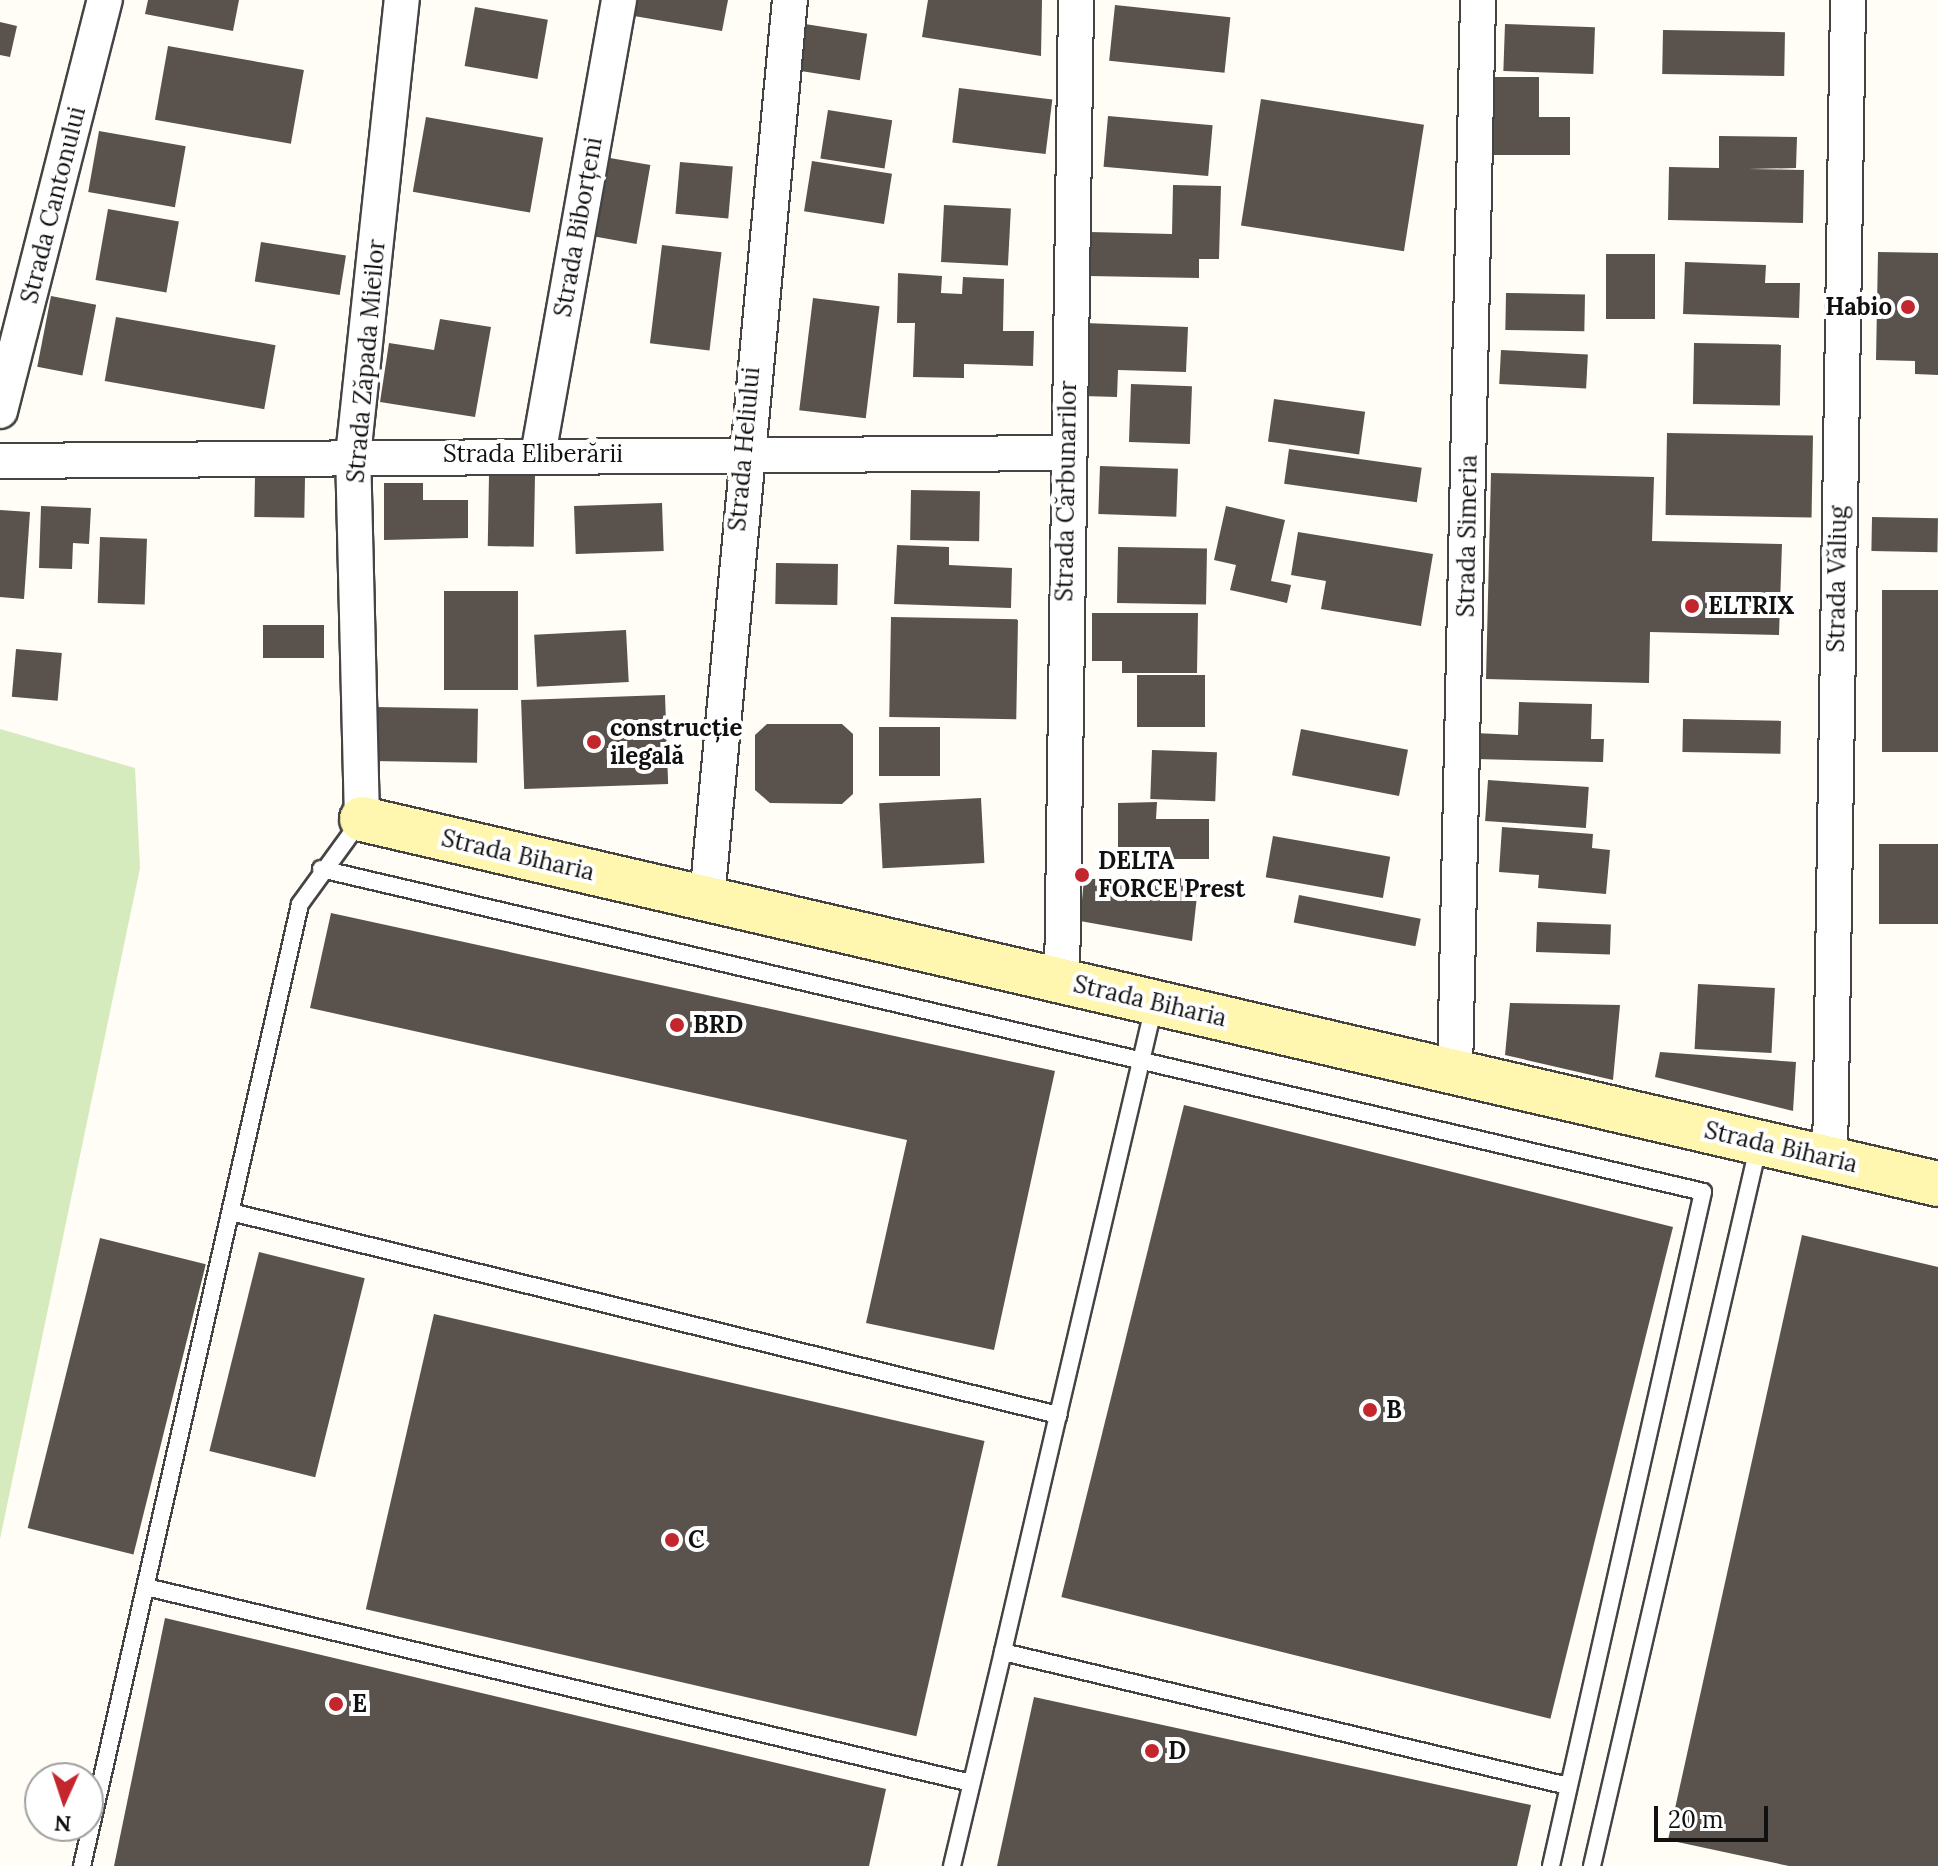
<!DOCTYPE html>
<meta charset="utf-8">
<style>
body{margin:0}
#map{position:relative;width:1938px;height:1866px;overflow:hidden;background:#fffdf5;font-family:Lora,serif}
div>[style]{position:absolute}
.green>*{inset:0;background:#d5ebbd}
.building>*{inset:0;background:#5a524d;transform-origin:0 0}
.roads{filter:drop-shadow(2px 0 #444) drop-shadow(-2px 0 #444) drop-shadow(0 2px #444) drop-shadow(0 -2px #444)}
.lane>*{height:16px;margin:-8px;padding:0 8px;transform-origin:8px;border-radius:8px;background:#fff}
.street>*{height:34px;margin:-17px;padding:0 17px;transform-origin:17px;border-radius:17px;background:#fff}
.secondary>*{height:44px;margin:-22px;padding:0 22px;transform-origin:22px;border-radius:22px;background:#fff6b0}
.dots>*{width:22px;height:22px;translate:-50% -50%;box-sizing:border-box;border:4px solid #fff;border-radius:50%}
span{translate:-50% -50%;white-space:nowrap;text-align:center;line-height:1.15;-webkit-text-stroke:8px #fff;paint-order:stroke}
.street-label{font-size:24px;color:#111}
.poi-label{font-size:24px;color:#111;font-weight:700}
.right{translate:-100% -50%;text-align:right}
.left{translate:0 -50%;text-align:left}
.north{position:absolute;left:24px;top:1762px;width:80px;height:80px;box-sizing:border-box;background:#fff;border:2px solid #a0a0a0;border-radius:50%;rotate:183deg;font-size:22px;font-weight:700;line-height:32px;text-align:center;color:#111}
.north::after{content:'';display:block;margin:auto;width:28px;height:36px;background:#c4262e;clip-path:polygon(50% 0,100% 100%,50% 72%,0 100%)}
.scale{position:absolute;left:1654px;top:1806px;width:114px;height:36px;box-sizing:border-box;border:4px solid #111;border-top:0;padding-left:10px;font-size:24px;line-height:28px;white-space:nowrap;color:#111;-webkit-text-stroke:6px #fff;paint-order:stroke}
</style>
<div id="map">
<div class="green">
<i style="clip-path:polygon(0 729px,135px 768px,140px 868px,0 1539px)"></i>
</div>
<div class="building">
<i style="clip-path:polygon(148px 0,239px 0,233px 31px,145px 14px)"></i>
<i style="clip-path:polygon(637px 0,728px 0,722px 31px,634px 16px)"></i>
<i style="clip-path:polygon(928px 0,1042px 0,1041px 56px,922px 37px)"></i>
<i style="left:1115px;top:5px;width:116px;height:56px;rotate:6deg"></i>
<i style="left:475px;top:7px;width:74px;height:60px;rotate:10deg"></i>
<i style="clip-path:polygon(0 22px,17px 26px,10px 57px,0 55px)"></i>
<i style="left:805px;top:24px;width:63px;height:47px;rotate:9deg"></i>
<i style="left:1505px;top:24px;width:90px;height:47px;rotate:2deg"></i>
<i style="left:1663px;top:30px;width:122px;height:44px;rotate:1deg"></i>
<i style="left:168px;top:46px;width:138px;height:75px;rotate:10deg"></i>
<i style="clip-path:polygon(1494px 77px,1539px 77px,1539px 117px,1570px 117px,1570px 155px,1494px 155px)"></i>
<i style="left:959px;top:88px;width:94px;height:55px;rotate:7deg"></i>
<i style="left:1261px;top:99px;width:165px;height:128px;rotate:9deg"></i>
<i style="left:828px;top:110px;width:65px;height:49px;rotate:9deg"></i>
<i style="left:1108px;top:116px;width:105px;height:51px;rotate:5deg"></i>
<i style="left:426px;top:117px;width:119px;height:76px;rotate:10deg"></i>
<i style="left:99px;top:131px;width:88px;height:62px;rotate:10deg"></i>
<i style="clip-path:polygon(1719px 136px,1797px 137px,1796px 168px,1748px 169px,1804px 170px,1803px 223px,1668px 220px,1669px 167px,1719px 168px)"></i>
<i style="left:610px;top:158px;width:41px;height:80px;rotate:10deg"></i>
<i style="left:812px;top:161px;width:81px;height:51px;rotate:9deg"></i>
<i style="left:680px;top:162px;width:53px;height:52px;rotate:5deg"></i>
<i style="clip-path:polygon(1173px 185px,1221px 186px,1219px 259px,1199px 259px,1199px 278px,1089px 276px,1090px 232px,1172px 234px)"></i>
<i style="left:944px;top:205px;width:67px;height:57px;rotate:3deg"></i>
<i style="left:108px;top:209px;width:72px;height:72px;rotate:10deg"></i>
<i style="left:261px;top:242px;width:86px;height:40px;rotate:9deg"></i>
<i style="left:662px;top:245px;width:60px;height:99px;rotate:7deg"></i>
<i style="clip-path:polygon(1878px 252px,1938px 253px,1938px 375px,1915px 374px,1915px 361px,1876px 360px)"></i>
<i style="left:1606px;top:254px;width:49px;height:65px"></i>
<i style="clip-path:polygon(1685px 262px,1766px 265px,1765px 283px,1800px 283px,1799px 318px,1683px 314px)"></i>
<i style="clip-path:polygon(898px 273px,942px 276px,941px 293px,962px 294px,963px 277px,1004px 279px,1003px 331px,1034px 331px,1033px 366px,964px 364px,964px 378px,913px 377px,915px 323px,897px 323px)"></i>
<i style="left:1506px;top:293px;width:79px;height:37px;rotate:1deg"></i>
<i style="left:51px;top:296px;width:46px;height:72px;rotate:11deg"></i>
<i style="left:813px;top:298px;width:67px;height:113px;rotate:7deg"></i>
<i style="left:116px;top:317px;width:162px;height:65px;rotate:10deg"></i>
<i style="clip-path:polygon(440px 319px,491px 327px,475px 417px,380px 402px,389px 343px,434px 350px)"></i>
<i style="clip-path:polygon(1085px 323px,1188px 327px,1186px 372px,1118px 370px,1117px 397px,1083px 396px)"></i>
<i style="left:1694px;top:343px;width:87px;height:61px;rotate:1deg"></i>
<i style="left:1501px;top:350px;width:87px;height:34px;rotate:3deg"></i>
<i style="left:1131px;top:384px;width:61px;height:58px;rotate:2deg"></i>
<i style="left:1274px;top:399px;width:92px;height:43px;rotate:8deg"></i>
<i style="left:1667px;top:433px;width:146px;height:82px;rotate:1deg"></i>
<i style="left:1289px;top:449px;width:134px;height:35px;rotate:8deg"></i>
<i style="left:1100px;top:466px;width:78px;height:48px;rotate:2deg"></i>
<i style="clip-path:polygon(1491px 473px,1654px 477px,1652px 541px,1782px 544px,1779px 635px,1650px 632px,1649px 683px,1486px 679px)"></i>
<i style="left:489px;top:475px;width:46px;height:71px;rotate:1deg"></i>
<i style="left:255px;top:477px;width:50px;height:40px;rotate:1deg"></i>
<i style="clip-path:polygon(384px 483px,423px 483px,423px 500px,468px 500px,468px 538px,384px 540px)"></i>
<i style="left:911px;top:490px;width:69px;height:50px;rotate:1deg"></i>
<i style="left:662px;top:503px;width:48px;height:88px;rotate:88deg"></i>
<i style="clip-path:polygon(41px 506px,91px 508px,89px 544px,73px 543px,72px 569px,39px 568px)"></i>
<i style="clip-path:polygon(1226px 506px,1285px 520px,1271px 581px,1291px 585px,1287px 603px,1230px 590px,1236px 565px,1214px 560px)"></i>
<i style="clip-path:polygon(0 510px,30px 512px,24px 599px,0 597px)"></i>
<i style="left:1872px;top:517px;width:66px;height:34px;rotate:1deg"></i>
<i style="clip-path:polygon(1298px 532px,1433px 554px,1421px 626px,1321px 609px,1326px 581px,1291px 575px)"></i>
<i style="left:100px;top:537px;width:47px;height:66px;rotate:2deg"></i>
<i style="clip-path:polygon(897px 545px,949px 547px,949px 565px,1012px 568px,1011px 608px,894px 604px)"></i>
<i style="left:1118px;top:547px;width:89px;height:56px;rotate:1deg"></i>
<i style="left:776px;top:563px;width:62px;height:41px;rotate:1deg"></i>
<i style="left:1882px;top:590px;width:56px;height:162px"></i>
<i style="left:444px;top:591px;width:74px;height:99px"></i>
<i style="clip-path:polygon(1092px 613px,1198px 613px,1197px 673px,1122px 673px,1122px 661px,1092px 661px)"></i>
<i style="left:891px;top:617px;width:127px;height:100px;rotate:1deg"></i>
<i style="left:263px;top:625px;width:61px;height:33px"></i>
<i style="left:626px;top:630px;width:52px;height:92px;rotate:87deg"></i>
<i style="left:16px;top:649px;width:46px;height:48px;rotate:5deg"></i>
<i style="left:1137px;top:675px;width:68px;height:52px"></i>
<i style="left:665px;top:695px;width:89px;height:144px;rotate:88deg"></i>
<i style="clip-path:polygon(1519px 702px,1592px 704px,1591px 739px,1604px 739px,1603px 762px,1475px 759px,1475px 733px,1518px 735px)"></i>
<i style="left:374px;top:707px;width:104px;height:54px;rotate:1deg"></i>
<i style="left:1683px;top:719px;width:98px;height:33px;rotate:1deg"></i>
<i style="clip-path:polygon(767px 724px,842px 724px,853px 734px,853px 794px,842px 804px,770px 803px,755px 790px,755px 735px)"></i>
<i style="left:879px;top:727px;width:61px;height:49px"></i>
<i style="left:1301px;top:729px;width:109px;height:47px;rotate:11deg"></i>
<i style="left:1152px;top:750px;width:65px;height:49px;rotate:2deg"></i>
<i style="left:1488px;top:780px;width:101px;height:41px;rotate:4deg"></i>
<i style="left:981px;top:798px;width:65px;height:102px;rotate:87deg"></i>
<i style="clip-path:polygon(1157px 802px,1156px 819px,1209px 819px,1209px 859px,1118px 859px,1118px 803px)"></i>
<i style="clip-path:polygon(1502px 827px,1593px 834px,1592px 848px,1610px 850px,1606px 894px,1538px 888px,1539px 875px,1499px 872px)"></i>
<i style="left:1273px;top:836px;width:119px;height:42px;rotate:10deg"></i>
<i style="left:1938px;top:844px;width:80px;height:59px;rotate:90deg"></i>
<i style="clip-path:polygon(1199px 878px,1192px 941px,1080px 921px,1084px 879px)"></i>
<i style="left:1299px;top:895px;width:124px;height:28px;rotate:11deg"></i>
<i style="clip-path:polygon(331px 913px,1055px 1071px,994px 1350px,866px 1323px,907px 1140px,310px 1008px)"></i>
<i style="left:1537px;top:922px;width:74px;height:30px;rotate:2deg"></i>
<i style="left:1698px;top:984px;width:77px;height:65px;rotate:3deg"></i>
<i style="clip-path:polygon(1510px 1003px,1620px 1005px,1613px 1080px,1505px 1055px)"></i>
<i style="clip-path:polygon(1660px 1052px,1796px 1062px,1793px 1111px,1655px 1077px)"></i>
<i style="left:1184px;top:1105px;width:504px;height:507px;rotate:14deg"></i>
<i style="clip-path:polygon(1802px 1235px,1938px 1267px,1938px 1866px,1789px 1866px,1668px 1840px)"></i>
<i style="left:100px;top:1238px;width:109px;height:299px;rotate:14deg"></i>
<i style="left:259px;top:1252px;width:109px;height:205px;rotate:14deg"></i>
<i style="left:434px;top:1314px;width:565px;height:303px;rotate:13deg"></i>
<i style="clip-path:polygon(165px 1618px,886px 1789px,869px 1866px,114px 1866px)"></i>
<i style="clip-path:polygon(1034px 1697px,1531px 1805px,1517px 1866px,997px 1866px)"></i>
</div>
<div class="roads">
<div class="lane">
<i style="left:321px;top:869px;width:1419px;rotate:13.15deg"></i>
<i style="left:1703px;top:1192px;width:691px;rotate:102.71deg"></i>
<i style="left:231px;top:1212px;width:852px;rotate:13.79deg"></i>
<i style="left:1058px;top:1415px;width:243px;rotate:103.1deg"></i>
<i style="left:1058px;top:1415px;width:423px;rotate:-76.8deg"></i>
<i style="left:146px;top:1587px;width:848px;rotate:13.36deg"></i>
<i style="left:82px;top:1866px;width:986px;rotate:-77.23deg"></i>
<i style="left:300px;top:904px;width:104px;rotate:-54deg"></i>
<i style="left:952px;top:1866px;width:220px;rotate:-76.6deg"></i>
<i style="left:1003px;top:1652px;width:581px;rotate:13.34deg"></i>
<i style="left:1592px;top:1866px;width:742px;rotate:-76.99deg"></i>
</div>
<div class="street">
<i style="left:0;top:411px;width:424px;rotate:-75.7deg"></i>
<i style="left:538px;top:455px;width:462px;rotate:-79.9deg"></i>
<i style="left:0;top:461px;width:1066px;rotate:-0.43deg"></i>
<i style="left:362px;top:819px;width:363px;rotate:-91.4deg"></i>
<i style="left:353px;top:456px;width:459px;rotate:-83.9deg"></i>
<i style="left:707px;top:899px;width:903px;rotate:-84.73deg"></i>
<i style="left:1062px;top:981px;width:981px;rotate:-89.18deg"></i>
<i style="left:1455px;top:1072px;width:1072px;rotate:-88.77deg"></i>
<i style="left:1830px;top:1159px;width:1159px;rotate:-89.11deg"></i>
</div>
<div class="secondary">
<i style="left:362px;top:819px;width:1618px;rotate:13.04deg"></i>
</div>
</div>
<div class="dots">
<i style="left:1908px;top:307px;background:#c4262e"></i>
<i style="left:1692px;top:606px;background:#c4262e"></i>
<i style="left:594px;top:742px;background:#c4262e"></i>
<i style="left:1082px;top:875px;background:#c4262e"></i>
<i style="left:677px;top:1025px;background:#c4262e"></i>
<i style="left:1370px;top:1410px;background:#c4262e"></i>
<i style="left:672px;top:1540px;background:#c4262e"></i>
<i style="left:336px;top:1704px;background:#c4262e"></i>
<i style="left:1152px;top:1751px;background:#c4262e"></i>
</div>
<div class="street-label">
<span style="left:53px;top:205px;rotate:-76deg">Strada Cantonului</span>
<span style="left:578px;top:227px;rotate:-80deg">Strada Biborțeni</span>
<span style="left:366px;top:361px;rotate:-85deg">Strada Zăpada Mieilor</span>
<span style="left:744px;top:449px;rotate:-85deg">Strada Heliului</span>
<span style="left:533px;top:454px">Strada Eliberării</span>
<span style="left:1066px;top:491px;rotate:-89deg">Strada Cărbunarilor</span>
<span style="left:1467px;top:536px;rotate:-89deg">Strada Simeria</span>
<span style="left:1837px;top:579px;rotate:-89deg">Strada Văliug</span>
<span style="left:518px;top:855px;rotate:13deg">Strada Biharia</span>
<span style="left:1150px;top:1001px;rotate:13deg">Strada Biharia</span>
<span style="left:1781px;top:1147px;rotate:13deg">Strada Biharia</span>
</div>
<div class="poi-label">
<span class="right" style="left:1892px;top:307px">Habio</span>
<span class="left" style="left:1708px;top:606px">ELTRIX</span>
<span class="left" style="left:610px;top:742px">construcție<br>ilegală</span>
<span class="left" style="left:1098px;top:875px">DELTA<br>FORCE Prest</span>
<span class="left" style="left:693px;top:1025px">BRD</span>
<span class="left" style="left:1386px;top:1410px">B</span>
<span class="left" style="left:688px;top:1540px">C</span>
<span class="left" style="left:352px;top:1704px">E</span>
<span class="left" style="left:1168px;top:1751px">D</span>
</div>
<div class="north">N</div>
<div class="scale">20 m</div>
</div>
